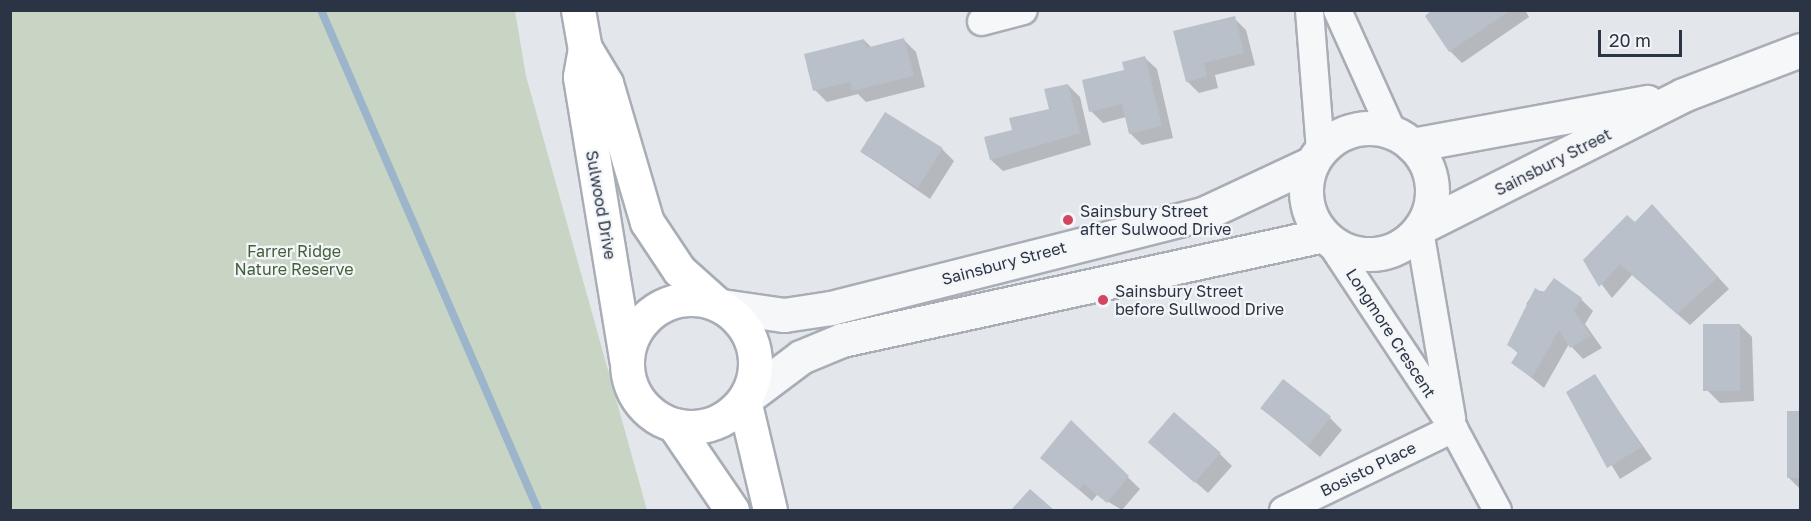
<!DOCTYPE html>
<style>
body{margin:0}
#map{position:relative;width:1811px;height:521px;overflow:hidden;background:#e3e6eb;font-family:"Golos Text",sans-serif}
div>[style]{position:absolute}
.green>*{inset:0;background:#c9d5c4}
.shadow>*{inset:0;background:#0003}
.stream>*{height:8px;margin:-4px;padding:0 4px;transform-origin:4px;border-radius:4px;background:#9db5cb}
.building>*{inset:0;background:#bac0c9;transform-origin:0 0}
.roads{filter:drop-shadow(2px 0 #a8adb6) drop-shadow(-2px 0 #a8adb6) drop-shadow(0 2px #a8adb6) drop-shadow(0 -2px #a8adb6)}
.minor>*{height:27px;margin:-13.5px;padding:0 13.5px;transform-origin:13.5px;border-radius:13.5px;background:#f6f7f9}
.tertiary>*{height:33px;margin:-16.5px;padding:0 16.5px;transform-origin:16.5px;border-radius:16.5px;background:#f6f7f9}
.tertiary>.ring{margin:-16.5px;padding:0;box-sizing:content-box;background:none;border:33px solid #f6f7f9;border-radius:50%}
.secondary>*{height:33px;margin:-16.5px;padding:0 16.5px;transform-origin:16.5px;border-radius:16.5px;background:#fff}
.secondary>.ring{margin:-16.5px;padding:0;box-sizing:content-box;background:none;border:33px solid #fff;border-radius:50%}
.dots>*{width:16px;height:16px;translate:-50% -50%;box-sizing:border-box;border:3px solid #f3f5f8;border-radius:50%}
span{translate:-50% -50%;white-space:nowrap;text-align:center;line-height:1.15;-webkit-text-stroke:4.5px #f3f5f8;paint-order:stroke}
.street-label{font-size:16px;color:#2a3444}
.poi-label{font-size:16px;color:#2a3444}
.left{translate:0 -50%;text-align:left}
.park-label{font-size:16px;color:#406037}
.frame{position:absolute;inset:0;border:12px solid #2a3444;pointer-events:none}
.scale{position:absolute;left:1598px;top:30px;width:84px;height:27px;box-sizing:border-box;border:3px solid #2a3444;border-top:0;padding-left:8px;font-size:18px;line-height:21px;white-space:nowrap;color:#2a3444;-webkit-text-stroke:4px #f3f5f8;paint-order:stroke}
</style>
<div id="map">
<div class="green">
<i style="clip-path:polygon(10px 11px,515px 11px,526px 76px,647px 510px,11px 510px)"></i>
</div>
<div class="shadow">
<i style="clip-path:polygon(1435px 10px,1525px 10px,1529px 17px,1462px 63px,1450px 51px)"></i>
<i style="clip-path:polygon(1234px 18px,1246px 30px,1255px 65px,1215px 75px,1218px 88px,1199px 93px,1187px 81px)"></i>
<i style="clip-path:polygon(864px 40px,872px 48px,904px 40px,916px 52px,925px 87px,866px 102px,858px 94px,827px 102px,815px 90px)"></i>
<i style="clip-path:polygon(1145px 58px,1157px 69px,1173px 138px,1142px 145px,1130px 133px,1126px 117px,1103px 123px,1091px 111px)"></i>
<i style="clip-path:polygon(1068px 85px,1080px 97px,1091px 145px,1003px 171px,991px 160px,1014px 132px,1051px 110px)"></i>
<i style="clip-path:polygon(942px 149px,954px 161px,930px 199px,862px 152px)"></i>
<i style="clip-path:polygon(1664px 218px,1729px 289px,1690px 325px,1632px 275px,1612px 298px,1584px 261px,1635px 224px)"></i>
<i style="clip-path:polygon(1536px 290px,1581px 299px,1593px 311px,1585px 324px,1602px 348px,1583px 359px,1569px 344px,1544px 388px,1513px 363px,1519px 354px,1509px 345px,1531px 309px,1526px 304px)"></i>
<i style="clip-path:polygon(1740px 325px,1752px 337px,1754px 401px,1720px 403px,1708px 391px)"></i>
<i style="clip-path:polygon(1594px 376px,1652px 459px,1620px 479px,1568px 393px)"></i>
<i style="clip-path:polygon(1262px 408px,1330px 418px,1342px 430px,1320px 457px)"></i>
<i style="clip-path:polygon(1789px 412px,1800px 413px,1800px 489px,1788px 477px)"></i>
<i style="clip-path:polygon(1071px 422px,1140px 489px,1122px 510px,1097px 495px,1092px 501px,1042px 458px)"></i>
<i style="clip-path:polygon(1162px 453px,1220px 454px,1232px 466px,1208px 493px)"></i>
<i style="clip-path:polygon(1030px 491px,1052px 510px,1013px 510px)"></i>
</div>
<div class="stream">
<i style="left:321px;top:10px;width:545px;rotate:66.54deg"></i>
</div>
<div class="building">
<i style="clip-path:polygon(1432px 10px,1511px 10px,1449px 52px,1425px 16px)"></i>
<i style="clip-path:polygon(1235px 16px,1244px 53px,1204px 63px,1207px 76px,1186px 82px,1173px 31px)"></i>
<i style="clip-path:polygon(904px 38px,914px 76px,852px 91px,850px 82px,813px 91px,804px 54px,864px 39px,866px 48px)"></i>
<i style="clip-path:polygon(1145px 56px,1162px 126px,1129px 134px,1122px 104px,1089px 112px,1082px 80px,1124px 70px,1122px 62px)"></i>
<i style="clip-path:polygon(1068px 84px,1080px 133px,990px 160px,984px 137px,1012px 130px,1009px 118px,1049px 109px,1044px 89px)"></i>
<i style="left:885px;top:112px;width:68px;height:47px;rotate:32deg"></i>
<i style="clip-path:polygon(1652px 204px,1718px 277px,1677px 314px,1620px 264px,1599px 287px,1583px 260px,1627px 215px,1635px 222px)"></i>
<i style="clip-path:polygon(1554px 278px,1582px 298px,1574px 311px,1591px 336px,1570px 348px,1559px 330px,1532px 378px,1511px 363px,1518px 352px,1507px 345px,1535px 288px,1543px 293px)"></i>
<i style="left:1703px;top:324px;width:37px;height:67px"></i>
<i style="clip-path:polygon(1595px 374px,1642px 447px,1607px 468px,1566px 392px)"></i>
<i style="left:1283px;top:379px;width:61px;height:37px;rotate:38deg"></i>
<i style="left:1787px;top:411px;width:13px;height:67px"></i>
<i style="left:1174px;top:412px;width:62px;height:40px;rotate:41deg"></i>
<i style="clip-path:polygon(1071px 420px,1129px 476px,1107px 503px,1084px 484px,1079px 490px,1040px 458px)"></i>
<i style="clip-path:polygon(1030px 489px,1054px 510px,1011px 510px)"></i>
</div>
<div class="roads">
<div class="minor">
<i style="left:1309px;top:10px;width:139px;rotate:85.5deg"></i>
<i style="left:1337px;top:10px;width:134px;rotate:65.7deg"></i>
<i style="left:981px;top:21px;width:43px;rotate:-14.7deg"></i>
<i style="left:1419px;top:230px;width:191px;rotate:80.3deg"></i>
<i style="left:1328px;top:239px;width:227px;rotate:56.5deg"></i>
<i style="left:1453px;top:428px;width:93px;rotate:61.8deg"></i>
<i style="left:1283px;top:510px;width:189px;rotate:-25.8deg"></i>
</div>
<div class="tertiary">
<i class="ring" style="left:1306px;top:128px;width:93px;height:93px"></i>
<i style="left:1412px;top:145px;width:239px;rotate:-10.4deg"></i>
<i style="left:1421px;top:227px;width:293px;rotate:-26.7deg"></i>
<i style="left:1683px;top:95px;width:125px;rotate:-21deg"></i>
<i style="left:722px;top:306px;width:63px;rotate:8.3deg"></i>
<i style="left:784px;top:315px;width:48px;rotate:-8.5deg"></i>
<i style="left:831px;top:308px;width:384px;rotate:-14.2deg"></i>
<i style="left:1203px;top:214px;width:120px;rotate:-25.1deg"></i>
<i style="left:745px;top:399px;width:70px;rotate:-36.9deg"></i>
<i style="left:801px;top:357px;width:44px;rotate:-22.5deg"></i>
<i style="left:842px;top:340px;width:492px;rotate:-12.3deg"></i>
</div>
<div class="secondary">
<i style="left:578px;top:10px;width:39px;rotate:80deg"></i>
<i style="left:585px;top:48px;width:29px;rotate:100deg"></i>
<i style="left:580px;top:77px;width:286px;rotate:80.7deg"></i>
<i style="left:585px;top:48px;width:41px;rotate:59deg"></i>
<i style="left:606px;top:83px;width:145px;rotate:73.6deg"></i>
<i style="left:647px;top:222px;width:58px;rotate:56.3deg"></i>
<i style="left:679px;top:270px;width:51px;rotate:41.8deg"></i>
<i class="ring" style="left:627px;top:299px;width:95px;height:95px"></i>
<i style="left:744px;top:400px;width:113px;rotate:76.7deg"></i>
<i style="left:674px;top:425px;width:103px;rotate:55.7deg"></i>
</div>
</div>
<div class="dots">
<i style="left:1068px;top:220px;background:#d14761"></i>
<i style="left:1103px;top:300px;background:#d14761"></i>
</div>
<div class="street-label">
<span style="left:1553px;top:162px;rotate:-27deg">Sainsbury Street</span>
<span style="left:601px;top:205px;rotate:80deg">Sulwood Drive</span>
<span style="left:1004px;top:263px;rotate:-15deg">Sainsbury Street</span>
<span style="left:1391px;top:333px;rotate:57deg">Longmore Crescent</span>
<span style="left:1368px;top:469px;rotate:-26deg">Bosisto Place</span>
</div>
<div class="poi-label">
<span class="left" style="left:1080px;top:220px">Sainsbury Street<br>after Sulwood Drive</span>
<span class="left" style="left:1115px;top:300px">Sainsbury Street<br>before Sullwood Drive</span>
</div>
<div class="park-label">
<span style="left:294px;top:260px">Farrer Ridge<br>Nature Reserve</span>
</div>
<div class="frame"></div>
<div class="scale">20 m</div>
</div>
